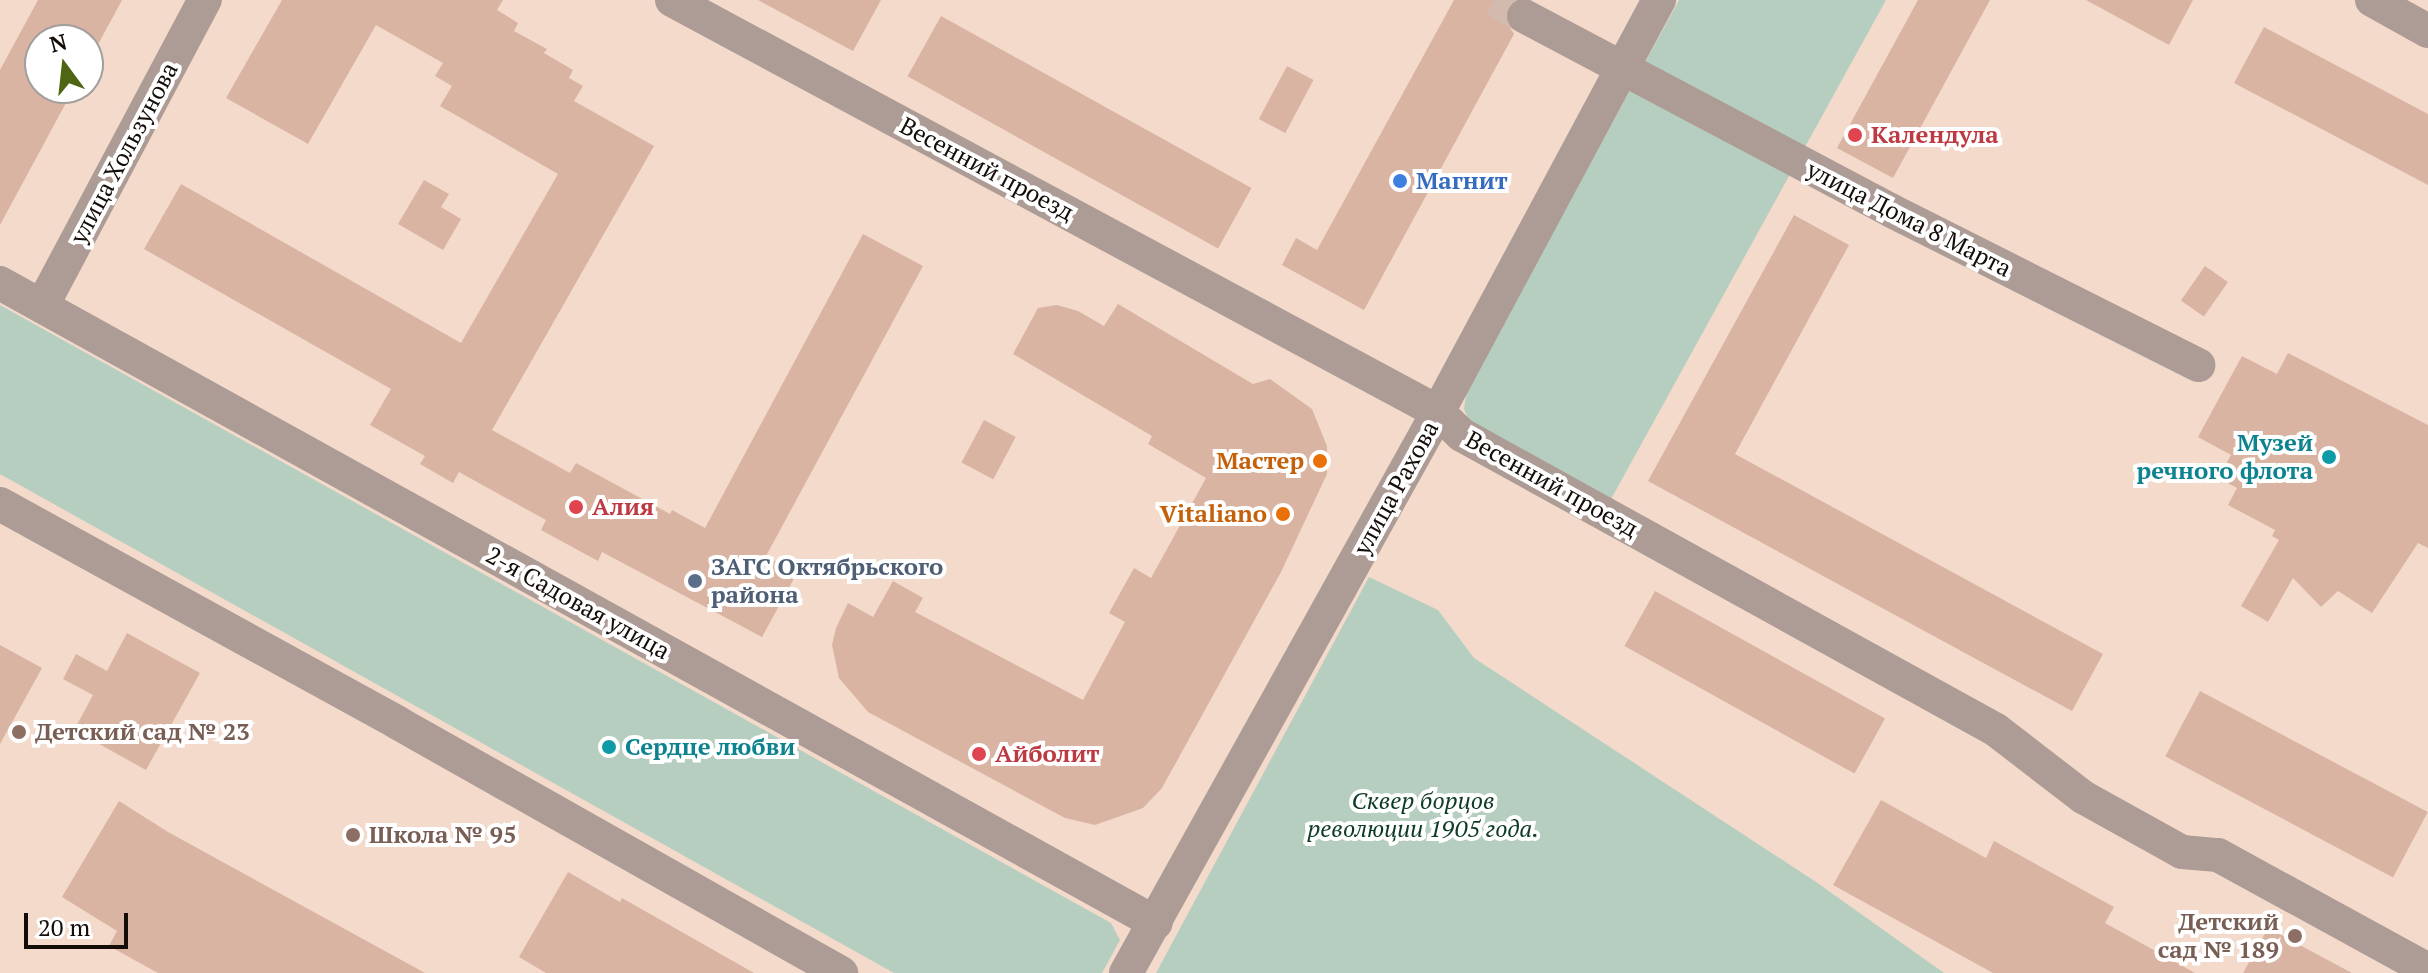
<!DOCTYPE html>
<meta charset="utf-8">
<style>
body{margin:0}
#map{position:relative;width:2428px;height:973px;overflow:hidden;background:#f3dacb;font-family:"PT Serif",serif}
div>[style]{position:absolute}
.green>*{inset:0;background:#b6cebf}
.building>*{inset:0;background:#d9b4a3;transform-origin:0 0}
.street-tunnel>*{height:34px;margin-top:-17px;transform-origin:0;background:repeating-linear-gradient(90deg,#d2bbae 0 34px,transparent 0 51px)}
.street>*{height:34px;margin:-17px;padding:0 17px;transform-origin:17px;border-radius:17px;background:#ad9c95}
.dots>*{width:22px;height:22px;translate:-50% -50%;box-sizing:border-box;border:4px solid #fff;border-radius:50%}
span{translate:-50% -50%;white-space:nowrap;text-align:center;line-height:1.15;-webkit-text-stroke:8px #fff;paint-order:stroke}
.health-label{font-size:24px;color:#be3a42;font-weight:700}
.left{translate:0 -50%;text-align:left}
.street-label{font-size:24px;color:#140c07}
.shop-label{font-size:24px;color:#366cbe;font-weight:700}
.culture-label{font-size:24px;color:#0d838f;font-weight:700}
.right{translate:-100% -50%;text-align:right}
.food-label{font-size:24px;color:#c56008;font-weight:700}
.service-label{font-size:24px;color:#4e5e75;font-weight:700}
.education-label{font-size:24px;color:#785e54;font-weight:700}
.park-label{font-size:24px;color:#0d3b25;font-style:italic}
.north{position:absolute;left:24px;top:24px;width:80px;height:80px;box-sizing:border-box;background:#fff;border:2px solid #a19e9c;border-radius:50%;rotate:345deg;font-size:22px;font-weight:700;line-height:32px;text-align:center;color:#140c07}
.north::after{content:'';display:block;margin:auto;width:28px;height:36px;background:#4e6513;clip-path:polygon(50% 0,100% 100%,50% 72%,0 100%)}
.scale{position:absolute;left:24px;top:913px;width:104px;height:36px;box-sizing:border-box;border:4px solid #140c07;border-top:0;padding-left:10px;font-size:24px;line-height:28px;white-space:nowrap;color:#140c07;-webkit-text-stroke:6px #fff;paint-order:stroke}
</style>
<div id="map">
<div class="green">
<i style="clip-path:polygon(1679px 0,1886px 0,1610px 501px,1472px 427px,1464px 409px,1467px 390px)"></i>
<i style="clip-path:polygon(0 305px,1111px 923px,1120px 940px,1102px 973px,894px 973px,0 474px)"></i>
<i style="clip-path:polygon(1369px 577px,1438px 610px,1474px 658px,1816px 882px,1944px 973px,1156px 973px)"></i>
</div>
<div class="building">
<i style="clip-path:polygon(38px 0,122px 0,88px 63px,88px 40px,40px 40px,40px 88px,74px 88px,0 225px,0 70px)"></i>
<i style="clip-path:polygon(282px 0,503px 0,497px 10px,518px 23px,514px 31px,547px 49px,544px 53px,573px 70px,569px 78px,583px 86px,574px 101px,654px 146px,492px 430px,570px 473px,576px 463px,670px 514px,672px 510px,705px 528px,863px 234px,923px 266px,766px 556px,797px 573px,762px 637px,602px 552px,598px 561px,541px 530px,546px 520px,459px 472px,453px 483px,420px 464px,425px 456px,370px 425px,391px 389px,144px 249px,181px 184px,461px 343px,558px 174px,440px 106px,452px 86px,435px 76px,443px 63px,376px 25px,308px 144px,226px 98px)"></i>
<i style="clip-path:polygon(758px 0,881px 0,853px 51px)"></i>
<i style="clip-path:polygon(1454px 0,1512px 0,1504px 18px,1514px 34px,1364px 310px,1282px 265px,1296px 238px,1317px 250px)"></i>
<i style="clip-path:polygon(1918px 0,1990px 0,1893px 178px,1837px 148px)"></i>
<i style="clip-path:polygon(2086px 0,2193px 0,2169px 45px)"></i>
<i style="left:941px;top:16px;width:355px;height:69px;rotate:29deg"></i>
<i style="clip-path:polygon(2264px 27px,2428px 114px,2428px 185px,2234px 83px)"></i>
<i style="left:1287px;top:66px;width:30px;height:60px;rotate:28deg"></i>
<i style="clip-path:polygon(424px 180px,449px 194px,441px 207px,461px 219px,443px 250px,398px 224px)"></i>
<i style="clip-path:polygon(1794px 215px,1849px 245px,1735px 454px,2103px 654px,2072px 711px,1648px 481px)"></i>
<i style="left:2205px;top:266px;width:28px;height:42px;rotate:35deg"></i>
<i style="clip-path:polygon(1118px 304px,1253px 384px,1270px 379px,1312px 409px,1327px 446px,1327px 474px,1281px 572px,1162px 788px,1143px 808px,1095px 825px,1065px 818px,868px 712px,839px 678px,832px 645px,836px 628px,848px 603px,873px 617px,893px 581px,923px 598px,915px 612px,1083px 700px,1125px 622px,1109px 613px,1134px 568px,1151px 578px,1206px 478px,1148px 444px,1152px 436px,1013px 354px,1038px 308px,1057px 305px,1078px 311px,1104px 326px)"></i>
<i style="clip-path:polygon(2288px 353px,2428px 425px,2428px 548px,2418px 543px,2372px 613px,2338px 591px,2321px 607px,2293px 578px,2268px 622px,2241px 606px,2279px 540px,2272px 536px,2275px 530px,2228px 505px,2237px 488px,2218px 478px,2231px 455px,2198px 437px,2242px 356px,2277px 374px)"></i>
<i style="left:984px;top:420px;width:36px;height:48px;rotate:28deg"></i>
<i style="left:1655px;top:591px;width:263px;height:63px;rotate:29deg"></i>
<i style="clip-path:polygon(127px 633px,200px 673px,146px 770px,74px 730px,93px 695px,63px 679px,76px 654px,107px 671px)"></i>
<i style="clip-path:polygon(0 645px,42px 668px,0 744px)"></i>
<i style="left:2200px;top:691px;width:258px;height:74px;rotate:28deg"></i>
<i style="clip-path:polygon(1881px 800px,1986px 858px,1994px 841px,2114px 907px,2105px 923px,2195px 973px,1993px 973px,1833px 885px)"></i>
<i style="clip-path:polygon(119px 801px,168px 832px,425px 973px,158px 973px,109px 946px,117px 931px,62px 897px)"></i>
<i style="clip-path:polygon(568px 872px,620px 902px,622px 898px,754px 973px,546px 973px,519px 957px)"></i>
<i style="clip-path:polygon(2268px 928px,2352px 973px,2243px 973px)"></i>
</div>
<div class="street-tunnel">
<i style="left:1495px;top:0;width:33px;rotate:29deg"></i>
</div>
<div class="street">
<i style="left:672px;top:0;width:870px;rotate:28.27deg"></i>
<i style="left:1438px;top:412px;width:33px;rotate:44deg"></i>
<i style="left:1462px;top:435px;width:610px;rotate:28.92deg"></i>
<i style="left:1996px;top:730px;width:110px;rotate:37.6deg"></i>
<i style="left:2083px;top:797px;width:113px;rotate:29.1deg"></i>
<i style="left:2182px;top:852px;width:36px;rotate:5deg"></i>
<i style="left:2218px;top:855px;width:239px;rotate:28.7deg"></i>
<i style="left:2372px;top:0;width:64px;rotate:29deg"></i>
<i style="left:1524px;top:16px;width:416px;rotate:27.9deg"></i>
<i style="left:1892px;top:211px;width:343px;rotate:26.7deg"></i>
<i style="left:0;top:283px;width:1321px;rotate:28.97deg"></i>
<i style="left:42px;top:306px;width:347px;rotate:-62deg"></i>
<i style="left:0;top:504px;width:454px;rotate:28.8deg"></i>
<i style="left:398px;top:723px;width:509px;rotate:29.44deg"></i>
<i style="left:1126px;top:973px;width:642px;rotate:-60.92deg"></i>
<i style="left:1438px;top:412px;width:468px;rotate:-61.8deg"></i>
</div>
<div class="dots">
<i style="left:1855px;top:135px;background:#e0444e"></i>
<i style="left:1400px;top:181px;background:#3f7fe0"></i>
<i style="left:2329px;top:457px;background:#0f9aa8"></i>
<i style="left:1320px;top:461px;background:#e8710a"></i>
<i style="left:576px;top:507px;background:#e0444e"></i>
<i style="left:1283px;top:514px;background:#e8710a"></i>
<i style="left:695px;top:581px;background:#5c6f8a"></i>
<i style="left:19px;top:732px;background:#8d6e63"></i>
<i style="left:609px;top:747px;background:#0f9aa8"></i>
<i style="left:979px;top:754px;background:#e0444e"></i>
<i style="left:353px;top:835px;background:#8d6e63"></i>
<i style="left:2295px;top:936px;background:#8d6e63"></i>
</div>
<div class="health-label">
<span class="left" style="left:1871px;top:135px">Календула</span>
<span class="left" style="left:592px;top:507px">Алия</span>
<span class="left" style="left:995px;top:754px">Айболит</span>
</div>
<div class="street-label">
<span style="left:124px;top:153px;rotate:-62deg">улица Хользунова</span>
<span style="left:987px;top:169px;rotate:28deg">Весенний проезд</span>
<span style="left:1909px;top:219px;rotate:27deg">улица Дома 8 Марта</span>
<span style="left:1552px;top:484px;rotate:29deg">Весенний проезд</span>
<span style="left:1396px;top:488px;rotate:-61deg">улица Рахова</span>
<span style="left:578px;top:603px;rotate:29deg">2-я Садовая улица</span>
</div>
<div class="shop-label">
<span class="left" style="left:1416px;top:181px">Магнит</span>
</div>
<div class="culture-label">
<span class="right" style="left:2313px;top:457px">Музей<br>речного флота</span>
<span class="left" style="left:625px;top:747px">Сердце любви</span>
</div>
<div class="food-label">
<span class="right" style="left:1304px;top:461px">Мастер</span>
<span class="right" style="left:1267px;top:514px">Vitaliano</span>
</div>
<div class="service-label">
<span class="left" style="left:711px;top:581px">ЗАГС Октябрьского<br>района</span>
</div>
<div class="education-label">
<span class="left" style="left:35px;top:732px">Детский сад № 23</span>
<span class="left" style="left:369px;top:835px">Школа № 95</span>
<span class="right" style="left:2279px;top:936px">Детский<br>сад № 189</span>
</div>
<div class="park-label">
<span style="left:1423px;top:815px">Сквер борцов<br>революции 1905 года.</span>
</div>
<div class="north">N</div>
<div class="scale">20 m</div>
</div>
